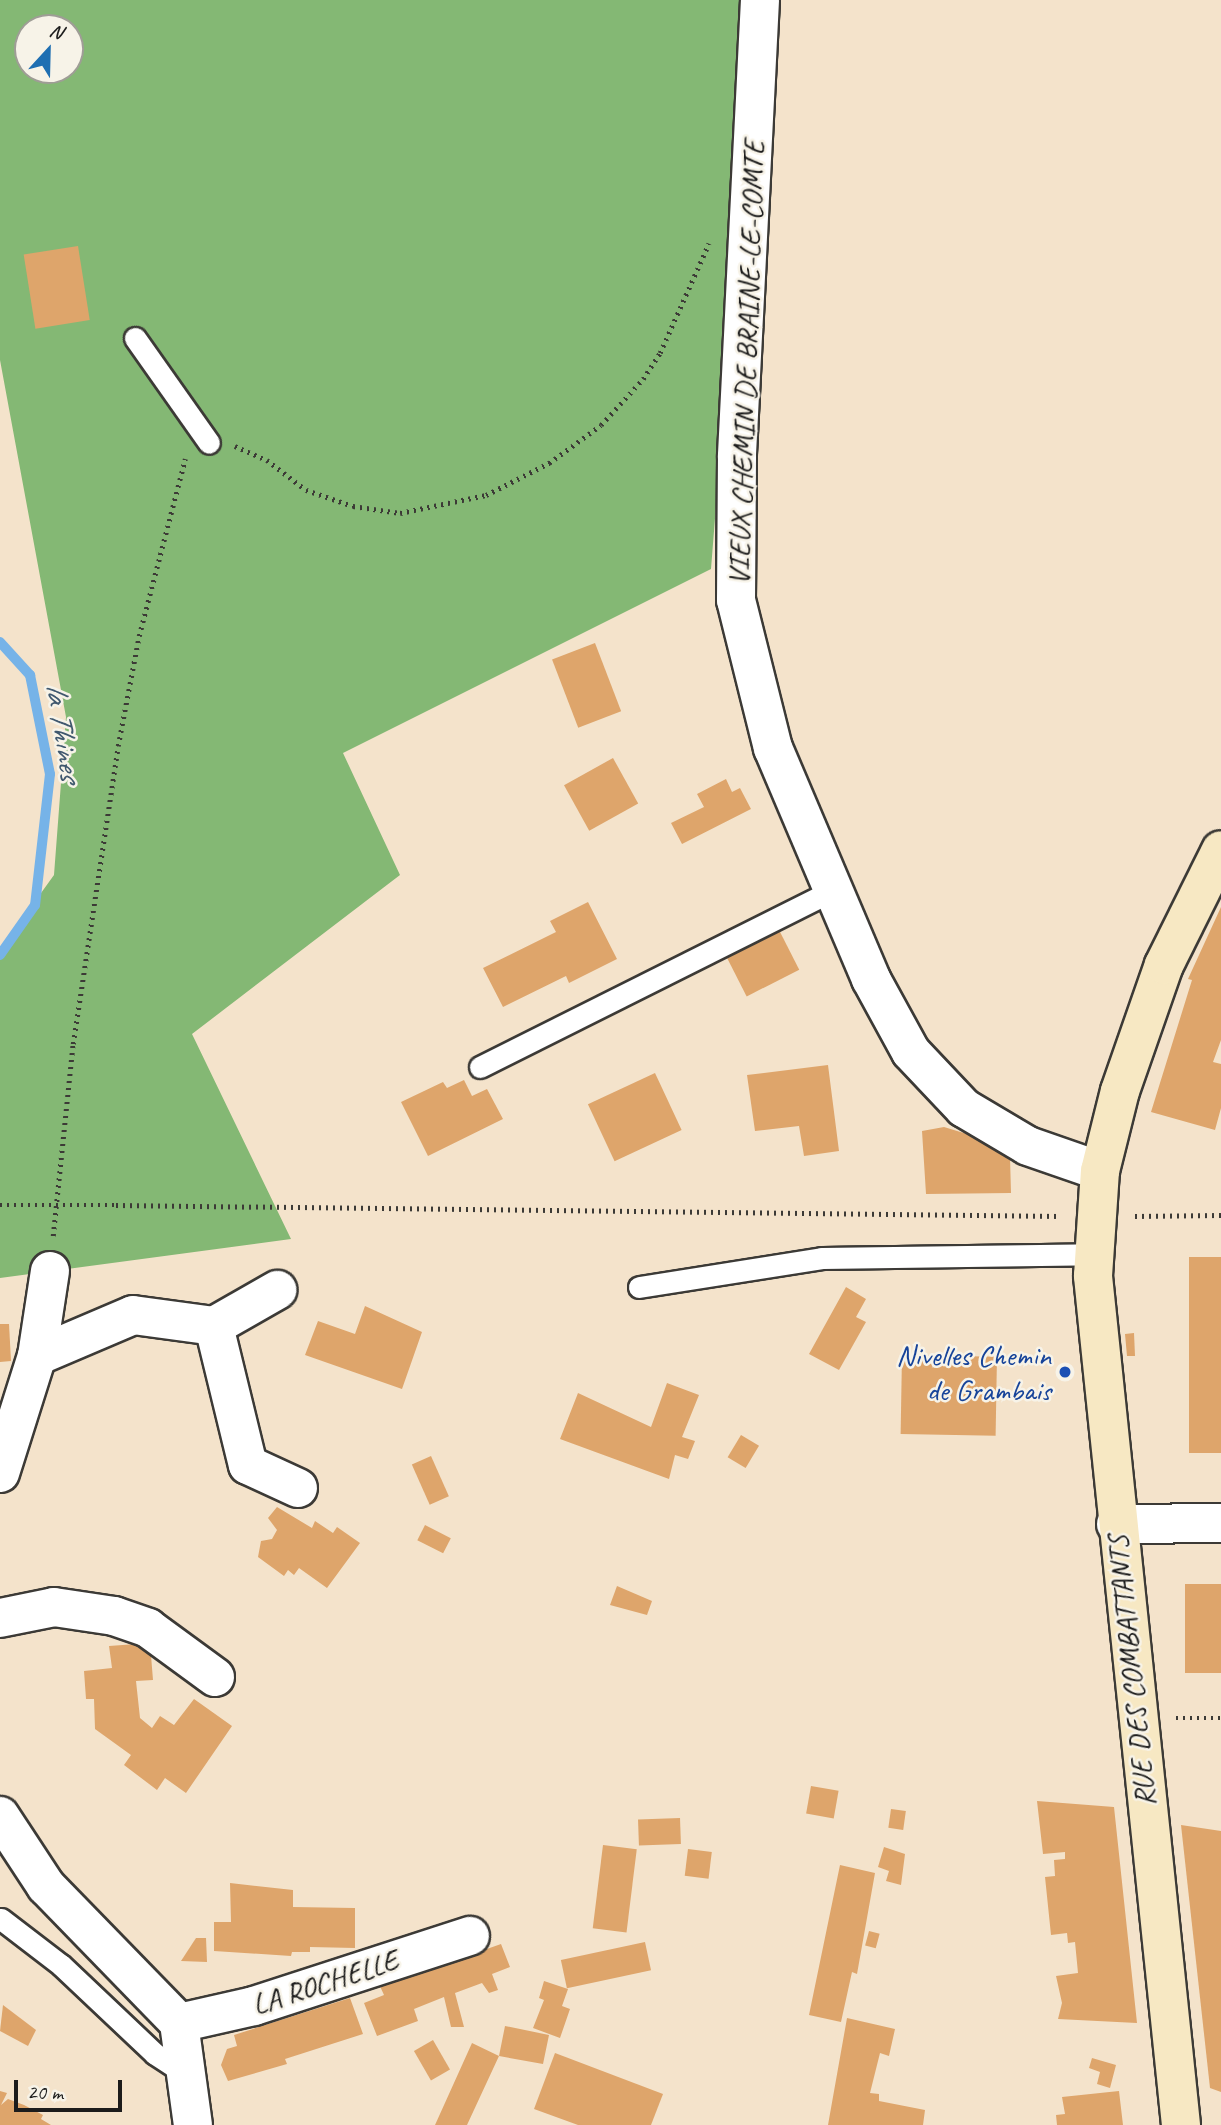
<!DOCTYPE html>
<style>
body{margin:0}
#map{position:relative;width:1221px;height:2125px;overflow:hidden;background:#f4e3cb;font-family:Caveat,sans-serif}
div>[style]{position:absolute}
.forest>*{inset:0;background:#84b874}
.stream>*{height:10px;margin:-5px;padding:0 5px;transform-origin:5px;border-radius:5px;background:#76b3e8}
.building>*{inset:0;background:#dea56b;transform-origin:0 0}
.path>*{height:4.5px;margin-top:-2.25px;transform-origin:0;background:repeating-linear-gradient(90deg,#3c3a36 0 2px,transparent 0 7px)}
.roads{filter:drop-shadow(2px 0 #3c3a36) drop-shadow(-2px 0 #3c3a36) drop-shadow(0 2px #3c3a36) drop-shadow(0 -2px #3c3a36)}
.service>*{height:21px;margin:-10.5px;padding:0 10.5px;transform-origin:10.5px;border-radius:10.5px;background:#fff}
.minor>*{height:38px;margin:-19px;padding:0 19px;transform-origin:19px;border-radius:19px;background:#fff}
.tertiary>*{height:38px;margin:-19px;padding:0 19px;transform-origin:19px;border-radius:19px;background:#fff}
.secondary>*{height:38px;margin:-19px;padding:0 19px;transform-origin:19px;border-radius:19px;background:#f7e8c3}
.path-bridge>*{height:4.5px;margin-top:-2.25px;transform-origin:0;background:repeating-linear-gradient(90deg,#3c3a36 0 2px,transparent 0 7px)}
.dots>*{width:19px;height:19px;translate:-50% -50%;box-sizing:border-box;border:4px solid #f7f3e8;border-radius:50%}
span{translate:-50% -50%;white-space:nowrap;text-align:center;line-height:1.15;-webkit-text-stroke:5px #f7f3e8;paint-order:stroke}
.street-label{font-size:30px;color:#1c1c1c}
.transit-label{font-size:30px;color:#164399}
.right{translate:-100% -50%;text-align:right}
.water-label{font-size:32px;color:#40586e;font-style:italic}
.north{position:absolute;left:14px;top:14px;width:70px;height:70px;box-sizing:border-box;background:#f7f3e8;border:2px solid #9f9d96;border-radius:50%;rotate:22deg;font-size:19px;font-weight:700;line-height:28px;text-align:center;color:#1c1c1c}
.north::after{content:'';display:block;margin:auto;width:24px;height:32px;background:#1f6fb2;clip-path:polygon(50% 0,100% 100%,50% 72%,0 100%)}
.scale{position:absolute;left:14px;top:2080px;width:108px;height:32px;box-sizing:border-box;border:4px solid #1c1c1c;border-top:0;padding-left:9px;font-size:21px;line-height:24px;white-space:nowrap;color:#1c1c1c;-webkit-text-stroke:5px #f7f3e8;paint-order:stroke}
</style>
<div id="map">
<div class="forest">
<i style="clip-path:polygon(evenodd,0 0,756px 0,711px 569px,343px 753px,400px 875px,192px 1034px,291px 1239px,0 1278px,0 950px,54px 875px,66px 717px,0 360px,0 0,28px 28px,70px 28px,70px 70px,28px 70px,28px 28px)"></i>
</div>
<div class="stream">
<i style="left:0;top:642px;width:45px;rotate:47.7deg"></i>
<i style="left:30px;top:675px;width:101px;rotate:78.6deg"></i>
<i style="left:50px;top:774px;width:132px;rotate:96.5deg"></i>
<i style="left:35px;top:905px;width:61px;rotate:125deg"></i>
</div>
<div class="building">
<i style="left:78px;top:246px;width:75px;height:55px;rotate:81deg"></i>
<i style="left:595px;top:643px;width:73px;height:46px;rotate:69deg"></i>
<i style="left:613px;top:758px;width:52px;height:56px;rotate:61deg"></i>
<i style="clip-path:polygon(726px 779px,732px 792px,740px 788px,751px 809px,682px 844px,671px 823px,704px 807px,697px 794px)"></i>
<i style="clip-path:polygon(588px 902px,617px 959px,569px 983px,566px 976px,503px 1007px,483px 968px,556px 932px,550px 921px)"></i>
<i style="clip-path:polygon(1221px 907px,1221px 1040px,1213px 1062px,1221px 1064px,1221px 1108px,1215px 1130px,1151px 1112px,1192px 980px,1188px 979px)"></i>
<i style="left:777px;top:926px;width:49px;height:59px;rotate:63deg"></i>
<i style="clip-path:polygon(828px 1065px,839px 1151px,804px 1156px,799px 1126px,755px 1131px,747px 1075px)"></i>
<i style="left:655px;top:1073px;width:63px;height:74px;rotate:65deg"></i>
<i style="clip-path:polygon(464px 1080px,472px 1096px,487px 1089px,503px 1119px,428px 1156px,401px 1102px,443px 1082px,447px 1088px)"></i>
<i style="clip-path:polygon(944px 1127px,990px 1141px,990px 1148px,1010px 1157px,1011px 1193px,926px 1194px,922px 1131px)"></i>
<i style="left:1189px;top:1257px;width:32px;height:196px"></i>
<i style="clip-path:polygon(846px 1287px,866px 1299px,856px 1317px,866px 1322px,839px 1370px,809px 1354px)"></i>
<i style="clip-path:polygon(365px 1306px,422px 1332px,402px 1389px,305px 1355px,318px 1321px,355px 1334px)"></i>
<i style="clip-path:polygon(0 1324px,9px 1324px,11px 1361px,0 1362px)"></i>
<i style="clip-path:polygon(1134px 1333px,1135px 1356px,1127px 1356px,1125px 1334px)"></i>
<i style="left:902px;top:1355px;width:95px;height:79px;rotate:1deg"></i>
<i style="clip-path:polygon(667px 1383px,699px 1395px,682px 1437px,695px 1441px,688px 1459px,675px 1455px,669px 1479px,560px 1439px,578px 1393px,651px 1427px)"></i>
<i style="left:741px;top:1435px;width:21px;height:26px;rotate:31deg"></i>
<i style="left:431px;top:1456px;width:44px;height:21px;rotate:66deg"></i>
<i style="clip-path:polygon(277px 1507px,312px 1528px,315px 1521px,333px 1533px,337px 1527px,360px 1543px,327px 1588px,299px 1568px,294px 1575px,288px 1570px,284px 1576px,258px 1557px,261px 1541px,272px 1539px,277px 1530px,268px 1518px)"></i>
<i style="left:425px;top:1525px;width:29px;height:17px;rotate:27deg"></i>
<i style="left:1185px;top:1584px;width:36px;height:89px"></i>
<i style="clip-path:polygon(617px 1586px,652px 1601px,647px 1615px,610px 1605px)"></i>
<i style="clip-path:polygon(150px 1643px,153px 1680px,136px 1681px,140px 1718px,152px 1728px,160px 1716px,174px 1725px,194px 1699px,232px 1726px,186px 1793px,165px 1778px,157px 1790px,124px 1765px,131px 1755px,95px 1729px,94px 1699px,86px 1699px,84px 1671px,112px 1668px,109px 1646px)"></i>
<i style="left:811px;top:1786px;width:28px;height:28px;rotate:10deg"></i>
<i style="clip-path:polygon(1037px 1801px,1114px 1807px,1137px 2023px,1058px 2019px,1062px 2003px,1056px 1976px,1078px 1973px,1075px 1942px,1068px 1943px,1067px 1933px,1051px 1935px,1045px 1877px,1055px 1876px,1054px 1860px,1065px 1859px,1065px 1852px,1043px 1854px)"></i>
<i style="left:891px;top:1809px;width:15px;height:19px;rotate:8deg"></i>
<i style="left:680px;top:1818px;width:26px;height:42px;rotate:88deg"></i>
<i style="clip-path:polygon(1181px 1825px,1221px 1831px,1221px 2092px,1210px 2088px)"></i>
<i style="left:603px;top:1845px;width:34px;height:84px;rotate:7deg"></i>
<i style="clip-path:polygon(884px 1847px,905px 1854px,901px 1885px,886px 1881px,889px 1871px,878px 1867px)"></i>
<i style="left:688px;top:1849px;width:24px;height:27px;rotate:7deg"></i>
<i style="clip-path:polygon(840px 1865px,875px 1873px,857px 1974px,852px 1972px,841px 2022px,809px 2015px)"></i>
<i style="clip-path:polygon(230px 1883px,293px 1890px,293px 1907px,355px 1908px,355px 1948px,310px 1947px,310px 1952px,292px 1952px,291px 1956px,214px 1951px,214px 1922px,231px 1922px)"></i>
<i style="left:869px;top:1931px;width:11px;height:15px;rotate:15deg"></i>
<i style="clip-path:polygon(196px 1938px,206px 1938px,207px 1962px,181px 1961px)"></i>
<i style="clip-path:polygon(481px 1942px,484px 1950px,501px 1944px,510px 1967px,492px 1974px,498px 1990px,489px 1993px,482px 1983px,455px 1993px,464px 2027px,451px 2027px,444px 1997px,414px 2009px,418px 2021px,377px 2036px,364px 2003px,384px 1995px,379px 1984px)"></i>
<i style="left:645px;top:1942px;width:29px;height:86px;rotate:78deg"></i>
<i style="clip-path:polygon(544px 1981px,568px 1989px,562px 2006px,570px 2009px,560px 2038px,533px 2028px,544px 2000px,539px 1998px)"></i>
<i style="clip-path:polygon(350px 1998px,363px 2034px,285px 2059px,287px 2064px,228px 2081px,221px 2065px,227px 2049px,237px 2046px,234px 2035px)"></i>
<i style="clip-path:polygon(3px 2005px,36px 2030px,28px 2046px,0 2031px)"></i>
<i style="clip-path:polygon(847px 2018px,895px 2029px,889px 2056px,880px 2053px,870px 2093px,879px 2094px,879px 2101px,925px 2110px,923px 2125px,828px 2125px)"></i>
<i style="clip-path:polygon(505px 2026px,549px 2035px,543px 2064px,499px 2056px,467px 2125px,435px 2125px,472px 2043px,499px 2056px)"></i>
<i style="left:433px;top:2040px;width:34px;height:22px;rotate:60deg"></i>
<i style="clip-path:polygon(555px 2053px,663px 2094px,651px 2125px,578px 2125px,534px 2109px)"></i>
<i style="clip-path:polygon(1092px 2058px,1116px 2065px,1110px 2088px,1097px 2084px,1100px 2072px,1089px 2068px)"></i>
<i style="clip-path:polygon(0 2091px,7px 2093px,1px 2105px,8px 2099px,24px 2105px,43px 2115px,41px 2119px,51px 2125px,0 2125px)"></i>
<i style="clip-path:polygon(1119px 2091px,1123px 2125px,1057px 2125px,1056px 2115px,1065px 2114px,1062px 2097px)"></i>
</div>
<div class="path">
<i style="left:235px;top:446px;width:35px;rotate:24deg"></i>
<i style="left:267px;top:460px;width:49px;rotate:37.6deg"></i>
<i style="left:306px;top:490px;width:50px;rotate:18.8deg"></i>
<i style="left:353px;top:506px;width:48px;rotate:8.5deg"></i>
<i style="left:400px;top:513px;width:88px;rotate:-11.8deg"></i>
<i style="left:486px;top:495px;width:71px;rotate:-26.9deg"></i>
<i style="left:549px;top:463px;width:64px;rotate:-36.2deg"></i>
<i style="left:601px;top:425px;width:62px;rotate:-47.6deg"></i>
<i style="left:643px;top:379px;width:31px;rotate:-57deg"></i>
<i style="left:660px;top:353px;width:120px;rotate:-66deg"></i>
<i style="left:116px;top:1205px;width:944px;rotate:0.67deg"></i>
<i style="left:1135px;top:1216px;width:86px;rotate:-0.7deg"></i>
<i style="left:53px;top:1236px;width:193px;rotate:-84.1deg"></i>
<i style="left:73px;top:1044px;width:301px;rotate:-81.4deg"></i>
<i style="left:118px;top:746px;width:112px;rotate:-79.2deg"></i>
<i style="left:139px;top:636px;width:183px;rotate:-75.4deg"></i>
<i style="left:1176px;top:1718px;width:45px"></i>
</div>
<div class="roads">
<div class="service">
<i style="left:135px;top:338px;width:128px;rotate:54.8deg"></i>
<i style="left:480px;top:1067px;width:395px;rotate:-26.6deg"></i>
<i style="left:639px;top:1287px;width:185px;rotate:-9deg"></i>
<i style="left:822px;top:1258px;width:272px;rotate:-0.8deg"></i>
<i style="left:1px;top:1919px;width:76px;rotate:37.5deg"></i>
<i style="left:61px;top:1965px;width:129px;rotate:43.4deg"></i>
<i style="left:155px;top:2054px;width:37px;rotate:33deg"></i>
</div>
<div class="minor">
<i style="left:760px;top:0;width:458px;rotate:92.9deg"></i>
<i style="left:737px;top:457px;width:143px;rotate:90.4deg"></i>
<i style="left:736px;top:600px;width:153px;rotate:76deg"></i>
<i style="left:773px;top:748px;width:251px;rotate:67deg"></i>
<i style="left:871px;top:979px;width:83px;rotate:61.3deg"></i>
<i style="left:911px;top:1052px;width:77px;rotate:46.6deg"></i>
<i style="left:964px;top:1108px;width:74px;rotate:30.7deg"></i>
<i style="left:1028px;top:1146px;width:76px;rotate:19.1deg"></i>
<i style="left:214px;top:1326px;width:73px;rotate:-29.7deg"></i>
<i style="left:37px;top:1356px;width:104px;rotate:-23.1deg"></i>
<i style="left:133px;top:1315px;width:82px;rotate:7.7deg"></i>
<i style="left:214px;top:1326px;width:143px;rotate:76.3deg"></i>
<i style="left:248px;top:1465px;width:55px;rotate:24.7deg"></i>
<i style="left:0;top:1473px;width:123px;rotate:-72.5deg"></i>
<i style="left:37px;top:1356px;width:86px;rotate:-81.3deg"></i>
<i style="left:0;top:1618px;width:55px;rotate:-11.5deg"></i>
<i style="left:54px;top:1607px;width:61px;rotate:8.5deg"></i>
<i style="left:114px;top:1616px;width:36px;rotate:19deg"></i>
<i style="left:148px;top:1628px;width:83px;rotate:36.2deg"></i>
<i style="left:0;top:1816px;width:84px;rotate:56.7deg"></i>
<i style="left:46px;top:1886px;width:191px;rotate:45.8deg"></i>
<i style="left:179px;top:2023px;width:103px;rotate:82.2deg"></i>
<i style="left:179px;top:2023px;width:77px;rotate:-12.8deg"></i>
<i style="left:254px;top:2006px;width:227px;rotate:-18deg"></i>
</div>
<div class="tertiary">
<i style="left:1116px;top:1524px;width:105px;rotate:-0.5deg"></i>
</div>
<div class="secondary">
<i style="left:1181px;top:2125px;width:854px;rotate:-95.92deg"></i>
<i style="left:1093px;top:1276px;width:105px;rotate:-86.2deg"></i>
<i style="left:1100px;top:1171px;width:82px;rotate:-76deg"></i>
<i style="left:1120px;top:1091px;width:133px;rotate:-70.8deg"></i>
<i style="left:1164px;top:965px;width:128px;rotate:-63.6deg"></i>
</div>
</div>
<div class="path-bridge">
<i style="left:0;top:1205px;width:116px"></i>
</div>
<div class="dots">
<i style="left:1065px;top:1372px;background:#1a4fb4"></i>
</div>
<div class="street-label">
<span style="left:746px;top:363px;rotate:-88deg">VIEUX CHEMIN DE BRAINE-LE-COMTE</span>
<span style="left:1131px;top:1671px;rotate:-96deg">RUE DES COMBATTANTS</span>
<span style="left:325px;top:1982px;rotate:-18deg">LA ROCHELLE</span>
</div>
<div class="transit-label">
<span class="right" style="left:1051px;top:1372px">Nivelles Chemin<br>de Grambais</span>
</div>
<div class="water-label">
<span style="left:63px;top:732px;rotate:81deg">la Thines</span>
</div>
<div class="north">N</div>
<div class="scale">20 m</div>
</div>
